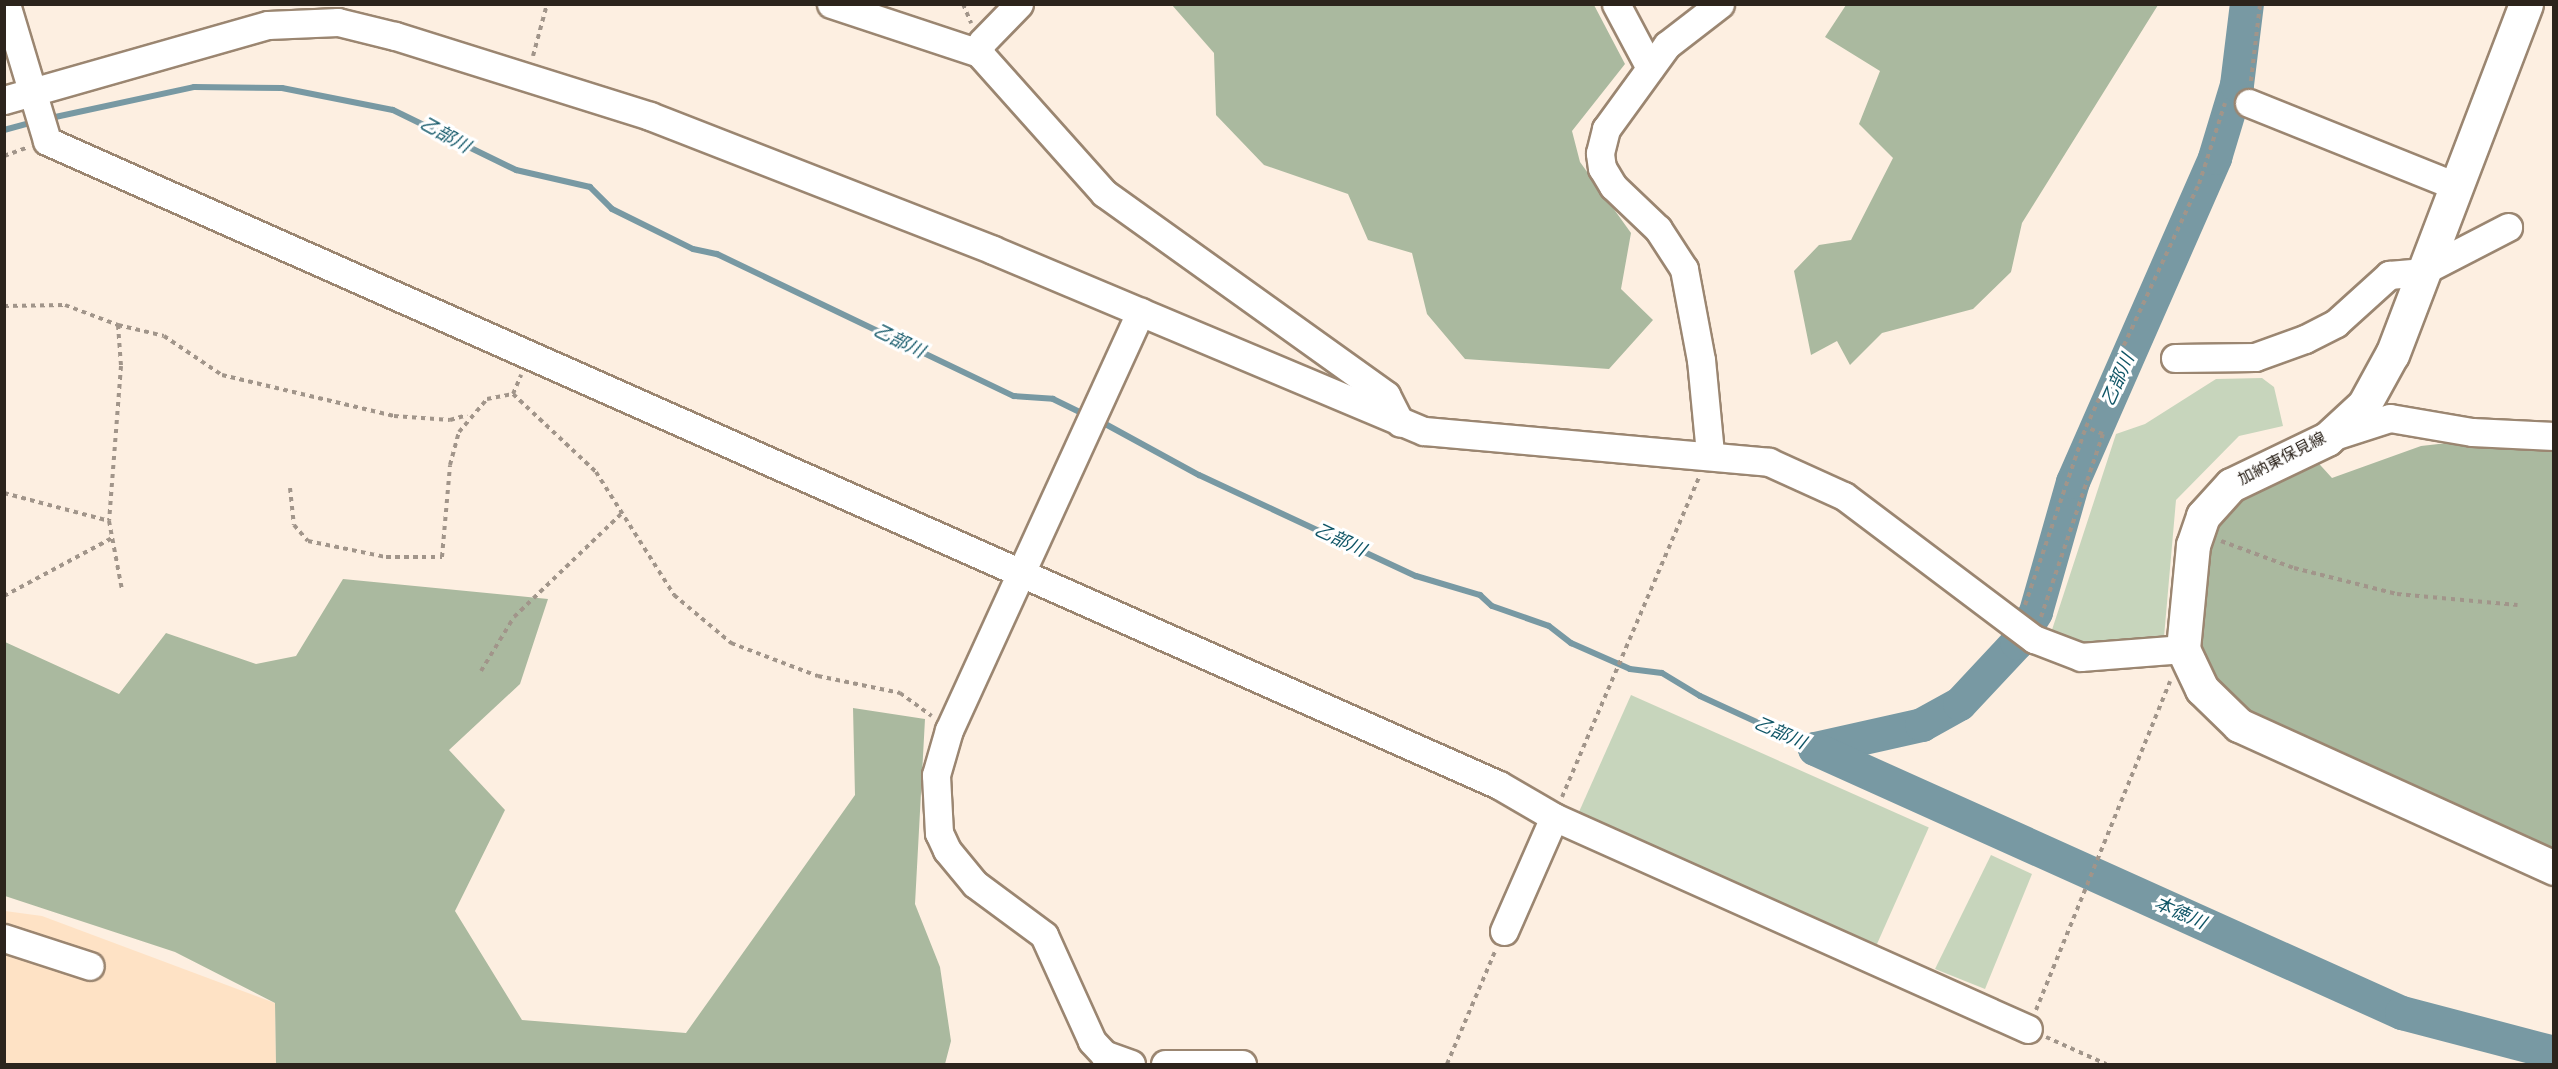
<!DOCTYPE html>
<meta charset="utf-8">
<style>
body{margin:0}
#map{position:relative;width:2558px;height:1069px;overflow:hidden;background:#fdefe1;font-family:Rubik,"Noto Sans JP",sans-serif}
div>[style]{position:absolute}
.built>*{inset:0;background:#fee2c5}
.green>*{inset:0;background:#c7d5bc;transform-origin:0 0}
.forest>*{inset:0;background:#aab99f}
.stream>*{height:6px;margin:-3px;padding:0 3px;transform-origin:3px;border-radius:3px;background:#7899a3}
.river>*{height:34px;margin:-17px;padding:0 17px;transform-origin:17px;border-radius:17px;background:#7899a3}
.path>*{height:4px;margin-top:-2px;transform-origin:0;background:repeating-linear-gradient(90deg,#a1958a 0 4.5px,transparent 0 9px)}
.roads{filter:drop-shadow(2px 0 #9b8671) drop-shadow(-2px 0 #9b8671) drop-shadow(0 2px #9b8671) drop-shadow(0 -2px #9b8671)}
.minor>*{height:27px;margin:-13.5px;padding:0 13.5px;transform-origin:13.5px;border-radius:13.5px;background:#fff}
.major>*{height:33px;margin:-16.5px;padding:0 16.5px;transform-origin:16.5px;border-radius:16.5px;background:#fff}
span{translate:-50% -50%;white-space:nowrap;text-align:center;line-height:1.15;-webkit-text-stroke:6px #fff;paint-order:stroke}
.street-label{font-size:16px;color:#2c241c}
.water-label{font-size:18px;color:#0f5566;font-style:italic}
.frame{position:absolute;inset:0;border:6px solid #2c241c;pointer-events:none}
</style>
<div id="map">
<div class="built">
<i style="clip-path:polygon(5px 911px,42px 916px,275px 1003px,276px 1064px,5px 1064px)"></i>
</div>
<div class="green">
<i style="clip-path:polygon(2262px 378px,2274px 387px,2283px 426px,2239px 436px,2176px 500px,2164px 637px,2085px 645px,2049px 639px,2116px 434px,2145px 424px,2216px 379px)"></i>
<i style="left:1631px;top:695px;width:326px;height:128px;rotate:24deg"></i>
<i style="clip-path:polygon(1991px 855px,2032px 874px,1985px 989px,1935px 969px)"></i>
</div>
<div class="forest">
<i style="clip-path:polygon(1172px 5px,1594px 5px,1625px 64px,1572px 131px,1580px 162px,1631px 233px,1621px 289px,1653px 320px,1609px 369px,1465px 359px,1427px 314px,1412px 253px,1368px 240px,1348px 194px,1264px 165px,1216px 115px,1214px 53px)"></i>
<i style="clip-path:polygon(1846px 5px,2158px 5px,2022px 223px,2011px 272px,1973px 309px,1882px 333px,1850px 365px,1837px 341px,1811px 355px,1794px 271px,1819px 245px,1851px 240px,1893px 158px,1859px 124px,1880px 71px,1825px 37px)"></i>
<i style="clip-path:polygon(2553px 431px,2553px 853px,2242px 715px,2211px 681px,2194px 642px,2194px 592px,2214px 518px,2235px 496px,2312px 456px,2332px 478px,2421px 446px)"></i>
<i style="clip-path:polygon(343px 579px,548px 599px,520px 684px,449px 750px,505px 810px,455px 911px,522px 1020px,686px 1033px,855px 795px,853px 708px,925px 719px,915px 904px,940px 967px,951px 1041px,945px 1064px,276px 1064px,275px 1003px,175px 952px,5px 896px,5px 642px,119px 694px,166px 633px,256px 664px,296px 656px)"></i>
</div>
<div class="stream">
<i style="left:46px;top:119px;width:151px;rotate:-12.2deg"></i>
<i style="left:194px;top:87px;width:88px;rotate:0.7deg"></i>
<i style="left:282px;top:88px;width:113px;rotate:11.2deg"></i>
<i style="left:393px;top:110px;width:137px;rotate:26deg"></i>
<i style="left:516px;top:170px;width:76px;rotate:12.9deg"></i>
<i style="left:590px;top:187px;width:31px;rotate:45deg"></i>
<i style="left:612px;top:209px;width:90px;rotate:26.3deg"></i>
<i style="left:693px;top:249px;width:25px;rotate:12deg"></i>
<i style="left:717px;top:254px;width:329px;rotate:25.6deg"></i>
<i style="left:1014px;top:396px;width:39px;rotate:4deg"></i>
<i style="left:1053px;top:399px;width:37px;rotate:26deg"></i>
<i style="left:4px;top:130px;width:31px;rotate:-15deg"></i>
<i style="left:1098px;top:420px;width:115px;rotate:28.6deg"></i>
<i style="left:1199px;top:475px;width:239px;rotate:25deg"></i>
<i style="left:1416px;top:576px;width:67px;rotate:16.5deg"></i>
<i style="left:1480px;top:595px;width:16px;rotate:43deg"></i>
<i style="left:1492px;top:606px;width:60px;rotate:19.3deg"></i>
<i style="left:1549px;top:626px;width:28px;rotate:38deg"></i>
<i style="left:1571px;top:643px;width:64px;rotate:23.8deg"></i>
<i style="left:1630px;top:669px;width:32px;rotate:7deg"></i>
<i style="left:1662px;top:673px;width:44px;rotate:31.2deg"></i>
<i style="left:1700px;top:696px;width:127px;rotate:24.7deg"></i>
</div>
<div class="river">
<i style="left:1815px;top:749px;width:110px;rotate:-12.6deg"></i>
<i style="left:1922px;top:725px;width:43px;rotate:-28.9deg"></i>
<i style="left:1960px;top:704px;width:83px;rotate:-46.9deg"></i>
<i style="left:2017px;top:643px;width:36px;rotate:-58deg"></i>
<i style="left:2036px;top:612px;width:135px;rotate:-74.1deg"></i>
<i style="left:2073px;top:482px;width:354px;rotate:-66.3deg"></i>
<i style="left:2215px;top:158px;width:76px;rotate:-73.2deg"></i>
<i style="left:2237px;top:85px;width:82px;rotate:-83deg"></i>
<i style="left:1815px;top:749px;width:644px;rotate:24.22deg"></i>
<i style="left:2402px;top:1013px;width:157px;rotate:14.7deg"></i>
</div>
<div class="path">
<i style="left:963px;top:4px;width:21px;rotate:67deg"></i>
<i style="left:533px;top:56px;width:54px;rotate:-74.9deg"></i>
<i style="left:2251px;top:81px;width:78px;rotate:-83.3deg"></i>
<i style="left:4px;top:156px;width:23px;rotate:-20deg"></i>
<i style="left:4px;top:306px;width:61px;rotate:-0.9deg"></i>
<i style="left:65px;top:305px;width:57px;rotate:20.7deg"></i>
<i style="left:118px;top:325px;width:41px;rotate:85.8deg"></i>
<i style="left:121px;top:366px;width:155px;rotate:94.4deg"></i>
<i style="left:118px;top:325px;width:47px;rotate:13.4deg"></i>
<i style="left:164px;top:336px;width:70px;rotate:33.9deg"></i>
<i style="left:222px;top:375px;width:177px;rotate:13.4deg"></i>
<i style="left:394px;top:416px;width:56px;rotate:4.1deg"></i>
<i style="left:450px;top:420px;width:18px;rotate:-16deg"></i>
<i style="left:513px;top:394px;width:114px;rotate:43.2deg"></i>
<i style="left:596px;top:472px;width:146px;rotate:57.6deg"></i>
<i style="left:674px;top:595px;width:75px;rotate:40.1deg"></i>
<i style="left:731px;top:643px;width:93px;rotate:20.8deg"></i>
<i style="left:818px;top:676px;width:84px;rotate:11.7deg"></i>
<i style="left:900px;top:693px;width:39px;rotate:36deg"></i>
<i style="left:513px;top:394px;width:21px;rotate:-67deg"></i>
<i style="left:290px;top:488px;width:37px;rotate:84deg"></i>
<i style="left:294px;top:525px;width:21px;rotate:49deg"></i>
<i style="left:308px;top:541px;width:80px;rotate:11.6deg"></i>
<i style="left:386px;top:557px;width:56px"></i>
<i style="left:442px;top:557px;width:92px;rotate:-85deg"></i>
<i style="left:450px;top:465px;width:34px;rotate:-75deg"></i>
<i style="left:459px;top:432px;width:43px;rotate:-49.7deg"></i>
<i style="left:487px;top:399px;width:26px;rotate:-11deg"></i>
<i style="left:4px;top:493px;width:109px;rotate:14.9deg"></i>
<i style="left:109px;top:521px;width:70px;rotate:79.3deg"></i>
<i style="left:2221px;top:541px;width:78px;rotate:20.3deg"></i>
<i style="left:2294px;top:568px;width:106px;rotate:14.2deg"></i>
<i style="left:2397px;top:594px;width:121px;rotate:5.2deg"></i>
<i style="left:4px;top:596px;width:123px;rotate:-28.2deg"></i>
<i style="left:2025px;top:605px;width:188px;rotate:-71.1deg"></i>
<i style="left:2086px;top:427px;width:268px;rotate:-65.1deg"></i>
<i style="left:2199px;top:184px;width:85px;rotate:-72.2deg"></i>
<i style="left:2041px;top:617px;width:193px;rotate:-71.3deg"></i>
<i style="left:2103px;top:434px;width:18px;rotate:-158deg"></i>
<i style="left:481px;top:671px;width:63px;rotate:-58.6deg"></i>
<i style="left:514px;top:617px;width:153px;rotate:-43.9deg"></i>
<i style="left:1562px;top:797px;width:347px;rotate:-66.8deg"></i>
<i style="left:2036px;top:1010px;width:355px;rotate:-67.8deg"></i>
<i style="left:2046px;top:1037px;width:66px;rotate:24.2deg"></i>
<i style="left:1447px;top:1064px;width:125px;rotate:-66.9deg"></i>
</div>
<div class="roads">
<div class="minor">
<i style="left:6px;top:4px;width:143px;rotate:73.3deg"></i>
<i style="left:47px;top:141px;width:1588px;rotate:23.92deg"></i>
<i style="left:1499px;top:785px;width:64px;rotate:30.2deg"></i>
<i style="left:1554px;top:817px;width:519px;rotate:24.1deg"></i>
<i style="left:831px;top:4px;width:156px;rotate:18.3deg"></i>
<i style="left:979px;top:53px;width:188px;rotate:48.2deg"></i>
<i style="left:1104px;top:193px;width:347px;rotate:35.6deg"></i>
<i style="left:1386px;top:395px;width:31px;rotate:63deg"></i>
<i style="left:1616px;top:4px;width:72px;rotate:62deg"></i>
<i style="left:979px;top:53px;width:11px;rotate:-75deg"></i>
<i style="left:982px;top:42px;width:53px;rotate:-45.8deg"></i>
<i style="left:4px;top:100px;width:274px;rotate:-15.9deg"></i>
<i style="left:268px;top:25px;width:70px;rotate:-2.5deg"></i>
<i style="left:338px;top:22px;width:59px;rotate:13.8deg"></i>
<i style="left:395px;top:36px;width:267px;rotate:17.4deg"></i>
<i style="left:650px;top:116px;width:368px;rotate:21.3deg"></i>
<i style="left:993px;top:250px;width:467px;rotate:22.8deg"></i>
<i style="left:1424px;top:431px;width:346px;rotate:5.1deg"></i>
<i style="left:1769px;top:462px;width:82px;rotate:24.4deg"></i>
<i style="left:1844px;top:496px;width:238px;rotate:37deg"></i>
<i style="left:2034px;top:639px;width:50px;rotate:21deg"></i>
<i style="left:2081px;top:657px;width:102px;rotate:-4.5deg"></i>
<i style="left:2249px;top:103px;width:220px;rotate:21.9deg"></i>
<i style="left:2175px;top:358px;width:80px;rotate:-0.7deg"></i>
<i style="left:2255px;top:357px;width:53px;rotate:-19.8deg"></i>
<i style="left:2305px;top:339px;width:35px;rotate:-27deg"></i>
<i style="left:2336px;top:323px;width:72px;rotate:-42.2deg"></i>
<i style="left:2389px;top:275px;width:32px;rotate:-5deg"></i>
<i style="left:2421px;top:272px;width:98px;rotate:-27.3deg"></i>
<i style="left:2331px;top:437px;width:62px;rotate:-17.9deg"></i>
<i style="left:2390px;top:418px;width:83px;rotate:9.7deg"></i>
<i style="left:2472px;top:432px;width:82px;rotate:2.8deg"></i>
<i style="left:1710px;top:453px;width:93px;rotate:-95.5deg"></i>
<i style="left:1701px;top:360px;width:93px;rotate:-100.6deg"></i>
<i style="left:1684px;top:269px;width:48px;rotate:-123deg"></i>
<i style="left:1658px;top:229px;width:62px;rotate:-136.3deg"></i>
<i style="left:1613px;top:186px;width:21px;rotate:-121deg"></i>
<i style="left:1602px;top:168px;width:15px;rotate:-98deg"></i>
<i style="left:1600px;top:153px;width:25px;rotate:-76deg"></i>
<i style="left:1606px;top:129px;width:104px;rotate:-54deg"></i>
<i style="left:1667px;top:45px;width:67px;rotate:-37.7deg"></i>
<i style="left:1504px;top:931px;width:124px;rotate:-66.3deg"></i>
<i style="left:4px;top:938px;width:90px;rotate:18deg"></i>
<i style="left:1131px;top:1064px;width:29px;rotate:-160deg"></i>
<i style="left:1104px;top:1054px;width:18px;rotate:-133deg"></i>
<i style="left:1092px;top:1041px;width:116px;rotate:-114.4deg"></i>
<i style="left:1044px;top:935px;width:86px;rotate:-143.5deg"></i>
<i style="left:975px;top:884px;width:44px;rotate:-129.5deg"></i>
<i style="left:947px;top:850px;width:19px;rotate:-115deg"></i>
<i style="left:939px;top:833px;width:58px;rotate:-93deg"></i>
<i style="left:936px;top:775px;width:47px;rotate:-73.9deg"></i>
<i style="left:949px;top:730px;width:460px;rotate:-65.4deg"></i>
<i style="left:1165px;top:1064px;width:77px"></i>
</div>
<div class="major">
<i style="left:2526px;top:4px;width:375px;rotate:110.9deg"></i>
<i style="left:2392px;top:354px;width:58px;rotate:118.8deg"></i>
<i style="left:2364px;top:405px;width:50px;rotate:137.4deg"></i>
<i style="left:2327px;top:439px;width:106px;rotate:154.4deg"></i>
<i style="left:2231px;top:485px;width:42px;rotate:132.1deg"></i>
<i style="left:2203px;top:516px;width:31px;rotate:109deg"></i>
<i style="left:2193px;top:545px;width:104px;rotate:95.5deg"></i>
<i style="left:2183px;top:649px;width:44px;rotate:64.6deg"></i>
<i style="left:2202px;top:689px;width:52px;rotate:44.2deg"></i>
<i style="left:2239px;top:725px;width:346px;rotate:24.4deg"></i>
</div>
</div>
<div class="street-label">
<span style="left:2282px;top:459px;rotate:-27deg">加納東保見線</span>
</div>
<div class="water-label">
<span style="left:445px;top:135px;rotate:29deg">乙部川</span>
<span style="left:899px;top:341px;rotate:26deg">乙部川</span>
<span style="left:2118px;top:380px;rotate:-66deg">乙部川</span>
<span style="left:1340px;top:540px;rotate:25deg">乙部川</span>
<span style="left:1780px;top:733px;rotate:24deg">乙部川</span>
<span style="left:2180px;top:913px;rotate:24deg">本徳川</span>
</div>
<div class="frame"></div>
</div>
